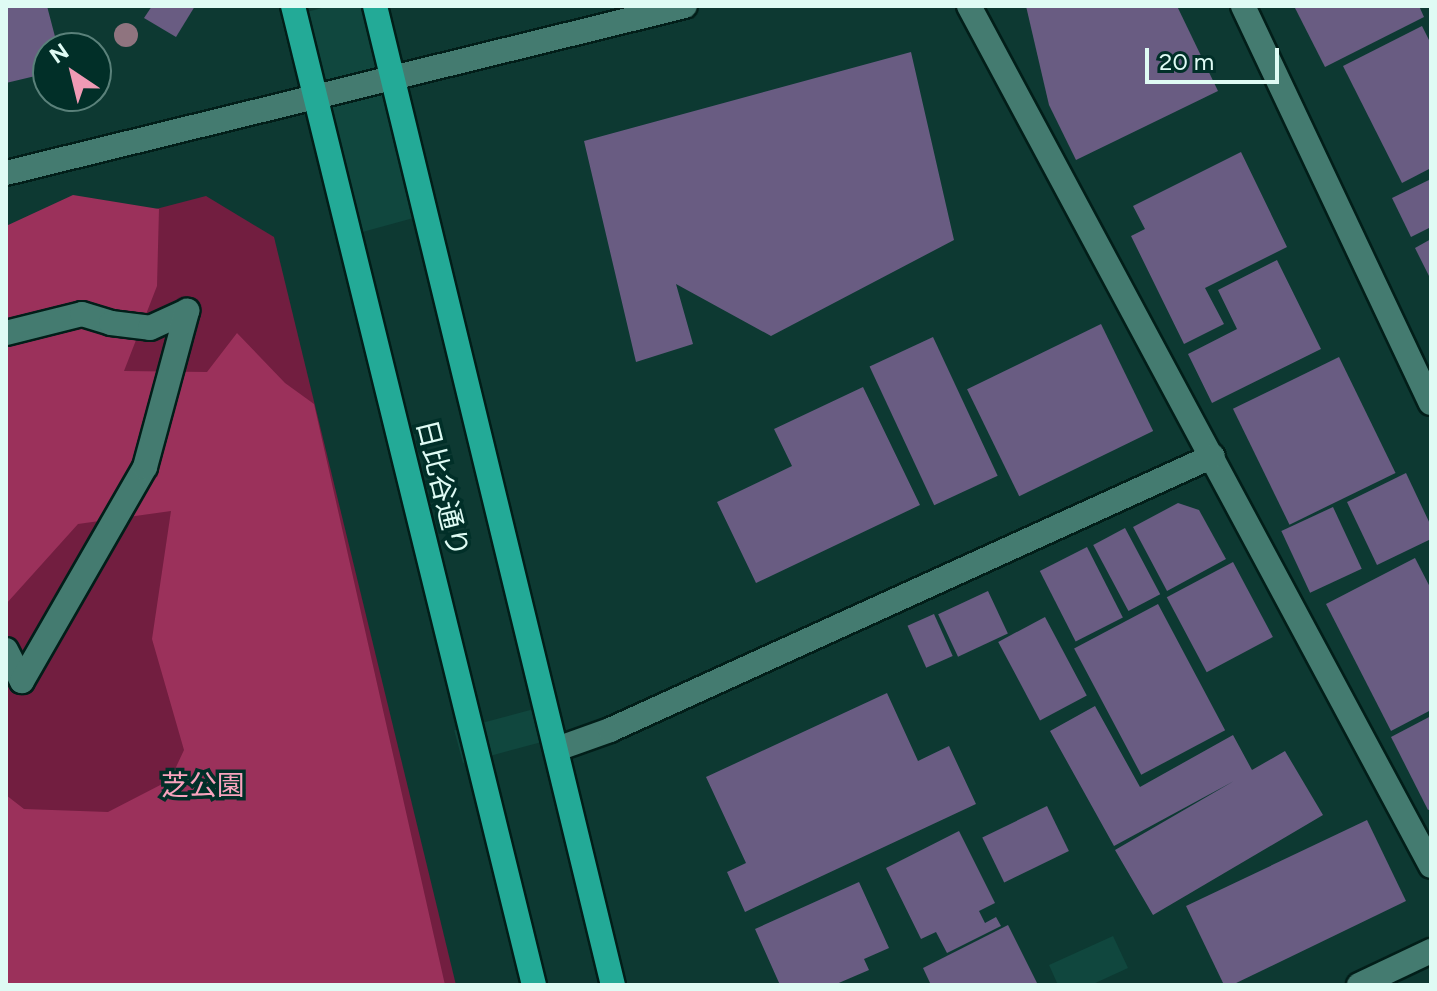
<!DOCTYPE html>
<meta charset="utf-8">
<style>
body{margin:0}
#map{position:relative;width:1437px;height:991px;overflow:hidden;background:#0d3932;font-family:Figtree,"Noto Sans JP",sans-serif}
div>[style]{position:absolute}
.built>*{inset:0;background:#10473e;transform-origin:0 0}
.green>*{inset:0;background:#721e40}
.forest>*{inset:0;background:#9b315b}
.building>*{inset:0;background:#695c82;transform-origin:0 0}
.roads{filter:drop-shadow(2px 0 #021e19) drop-shadow(-2px 0 #021e19) drop-shadow(0 2px #021e19) drop-shadow(0 -2px #021e19)}
.minor>*{height:24px;margin:-12px;padding:0 12px;transform-origin:12px;border-radius:12px;background:#447b70}
.major>*{height:24px;margin:-12px;padding:0 12px;transform-origin:12px;border-radius:12px;background:#23aa97}
.trees>*{width:24px;height:24px;margin:-12px;border-radius:50%;background:#8f747f}
span{translate:-50% -50%;white-space:nowrap;text-align:center;line-height:1.15;-webkit-text-stroke:7px #012f28;paint-order:stroke}
.street-label{font-size:28px;color:#dffbf4}
.park-label{font-size:28px;color:#f9a4be}
.frame{position:absolute;inset:0;border:8px solid #dffbf4;pointer-events:none}
.north{position:absolute;left:32px;top:32px;width:80px;height:80px;box-sizing:border-box;background:#012f28;border:2px solid #5a817a;border-radius:50%;rotate:325deg;font-size:22px;font-weight:700;line-height:32px;text-align:center;color:#dffbf4}
.north::after{content:'';display:block;margin:auto;width:28px;height:36px;background:#f09ab5;clip-path:polygon(50% 0,100% 100%,50% 72%,0 100%)}
.scale{position:absolute;left:1145px;top:48px;width:134px;height:36px;box-sizing:border-box;border:4px solid #dffbf4;border-top:0;padding-left:10px;font-size:24px;line-height:28px;white-space:nowrap;color:#dffbf4;-webkit-text-stroke:6px #012f28;paint-order:stroke}
</style>
<div id="map">
<div class="built">
<i style="clip-path:polygon(329px 6px,368px 6px,428px 214px,337px 239px,281px 19px)"></i>
<i style="left:545px;top:706px;width:34px;height:94px;rotate:75deg"></i>
<i style="clip-path:polygon(1113px 936px,1128px 968px,1091px 985px,1058px 985px,1049px 965px)"></i>
</div>
<div class="green">
<i style="clip-path:polygon(206px 196px,274px 237px,456px 985px,6px 985px,6px 248px)"></i>
</div>
<div class="forest">
<i style="clip-path:polygon(73px 195px,159px 209px,157px 286px,124px 371px,207px 372px,237px 333px,285px 383px,314px 404px,445px 985px,6px 985px,6px 795px,24px 809px,108px 812px,170px 780px,184px 750px,152px 639px,171px 511px,78px 524px,6px 604px,6px 226px)"></i>
</div>
<div class="building">
<i style="clip-path:polygon(6px 6px,47px 6px,58px 48px,48px 48px,48px 73px,6px 83px)"></i>
<i style="clip-path:polygon(152px 6px,195px 6px,176px 37px,144px 18px)"></i>
<i style="clip-path:polygon(1026px 6px,1177px 6px,1218px 91px,1076px 160px,1049px 105px)"></i>
<i style="clip-path:polygon(1294px 6px,1419px 6px,1424px 17px,1325px 67px)"></i>
<i style="clip-path:polygon(1422px 26px,1431px 44px,1431px 168px,1402px 183px,1343px 66px)"></i>
<i style="clip-path:polygon(911px 52px,954px 240px,771px 336px,676px 284px,693px 344px,636px 362px,584px 141px)"></i>
<i style="clip-path:polygon(1241px 152px,1287px 247px,1205px 288px,1224px 324px,1184px 344px,1131px 236px,1145px 229px,1133px 206px)"></i>
<i style="clip-path:polygon(1431px 179px,1431px 227px,1411px 237px,1392px 198px)"></i>
<i style="clip-path:polygon(1431px 239px,1431px 280px,1415px 248px)"></i>
<i style="clip-path:polygon(1277px 260px,1321px 349px,1212px 403px,1188px 354px,1237px 329px,1218px 290px)"></i>
<i style="left:1101px;top:324px;width:119px;height:149px;rotate:64deg"></i>
<i style="left:933px;top:337px;width:153px;height:70px;rotate:65deg"></i>
<i style="left:1339px;top:357px;width:129px;height:118px;rotate:64deg"></i>
<i style="clip-path:polygon(863px 387px,920px 505px,756px 583px,717px 502px,792px 466px,774px 429px)"></i>
<i style="clip-path:polygon(1406px 473px,1431px 526px,1431px 539px,1377px 565px,1347px 502px)"></i>
<i style="clip-path:polygon(1178px 503px,1199px 510px,1226px 559px,1167px 591px,1133px 527px)"></i>
<i style="left:1333px;top:507px;width:68px;height:57px;rotate:65deg"></i>
<i style="left:1125px;top:528px;width:75px;height:36px;rotate:62deg"></i>
<i style="left:1087px;top:547px;width:79px;height:53px;rotate:63deg"></i>
<i style="clip-path:polygon(1415px 558px,1431px 589px,1431px 710px,1391px 731px,1326px 604px)"></i>
<i style="left:1233px;top:562px;width:85px;height:75px;rotate:62deg"></i>
<i style="left:988px;top:591px;width:47px;height:55px;rotate:65deg"></i>
<i style="left:1158px;top:604px;width:143px;height:95px;rotate:62deg"></i>
<i style="left:934px;top:614px;width:46px;height:29px;rotate:66deg"></i>
<i style="left:1045px;top:617px;width:89px;height:53px;rotate:62deg"></i>
<i style="clip-path:polygon(887px 693px,918px 761px,949px 746px,976px 804px,745px 912px,727px 872px,746px 863px,706px 777px)"></i>
<i style="clip-path:polygon(1095px 706px,1140px 787px,1233px 735px,1252px 770px,1285px 751px,1323px 815px,1153px 915px,1115px 850px,1234px 781px,1114px 846px,1050px 731px)"></i>
<i style="clip-path:polygon(1431px 716px,1431px 809px,1428px 810px,1391px 737px)"></i>
<i style="left:1047px;top:806px;width:50px;height:72px;rotate:64deg"></i>
<i style="clip-path:polygon(1367px 820px,1406px 901px,1232px 985px,1224px 985px,1186px 906px)"></i>
<i style="clip-path:polygon(959px 831px,995px 903px,979px 911px,985px 923px,996px 917px,1001px 926px,947px 953px,936px 932px,921px 939px,886px 868px)"></i>
<i style="clip-path:polygon(859px 882px,889px 948px,864px 959px,869px 970px,834px 985px,780px 985px,755px 929px)"></i>
<i style="clip-path:polygon(1008px 925px,1038px 985px,931px 985px,923px 968px)"></i>
</div>
<div class="roads">
<div class="minor">
<i style="left:969px;top:6px;width:976px;rotate:61.75deg"></i>
<i style="left:1243px;top:6px;width:439px;rotate:64.7deg"></i>
<i style="left:6px;top:173px;width:699px;rotate:-13.82deg"></i>
<i style="left:6px;top:333px;width:78px;rotate:-14deg"></i>
<i style="left:82px;top:314px;width:30px;rotate:17deg"></i>
<i style="left:111px;top:323px;width:39px;rotate:7deg"></i>
<i style="left:150px;top:328px;width:41px;rotate:-24.7deg"></i>
<i style="left:6px;top:650px;width:35px;rotate:63deg"></i>
<i style="left:22px;top:681px;width:247px;rotate:-60.1deg"></i>
<i style="left:145px;top:467px;width:162px;rotate:-74.9deg"></i>
<i style="left:557px;top:749px;width:56px;rotate:-19.7deg"></i>
<i style="left:610px;top:730px;width:662px;rotate:-24.44deg"></i>
<i style="left:1359px;top:985px;width:80px;rotate:-25.3deg"></i>
</div>
<div class="major">
<i style="left:293px;top:6px;width:1008px;rotate:76.17deg"></i>
<i style="left:375px;top:6px;width:1008px;rotate:76.34deg"></i>
</div>
</div>
<div class="trees">
<i style="left:126px;top:35px"></i>
</div>
<div class="street-label">
<span style="left:443px;top:488px;rotate:76deg">日比谷通り</span>
</div>
<div class="park-label">
<span style="left:203px;top:785px">芝公園</span>
</div>
<div class="frame"></div>
<div class="north">N</div>
<div class="scale">20 m</div>
</div>
